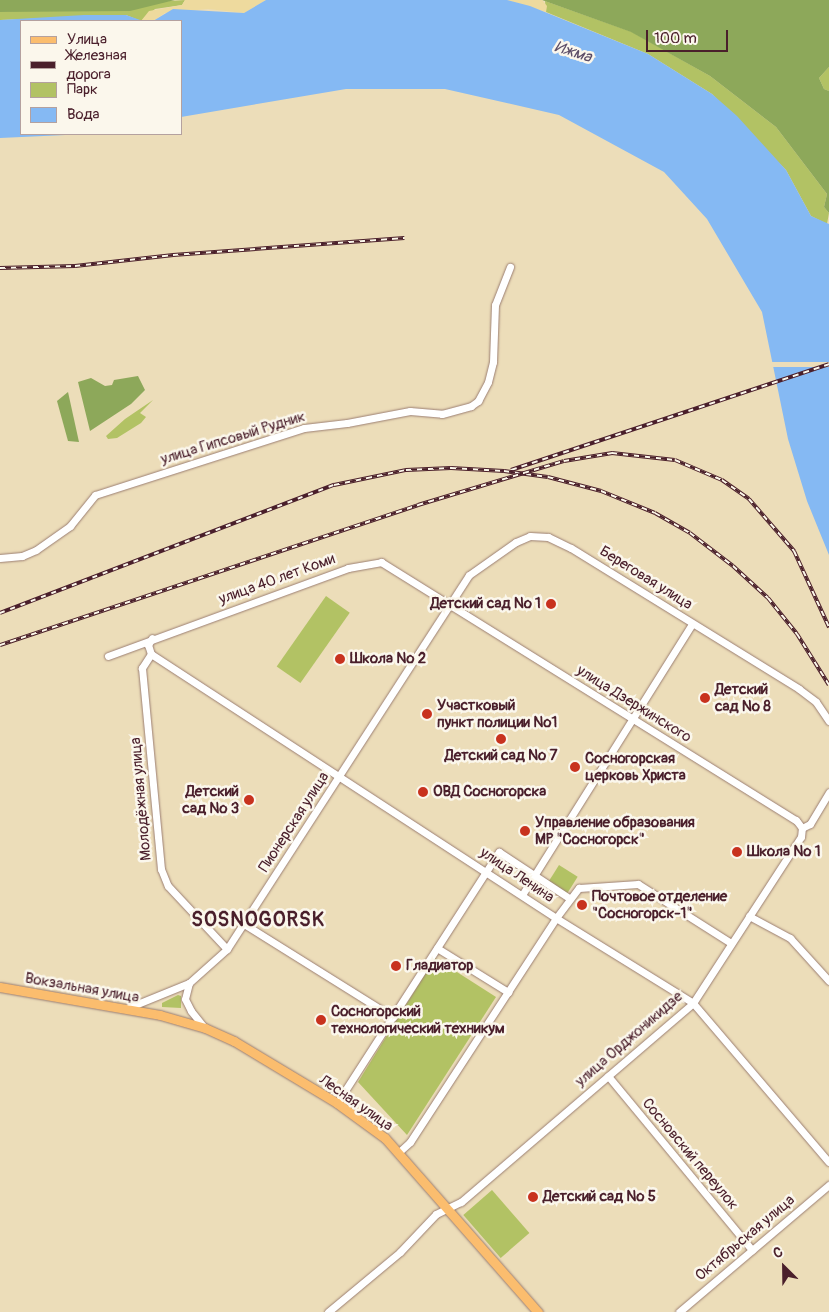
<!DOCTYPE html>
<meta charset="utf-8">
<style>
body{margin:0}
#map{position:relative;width:829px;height:1312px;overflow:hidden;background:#ecddb9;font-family:Pangolin,sans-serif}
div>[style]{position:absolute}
.green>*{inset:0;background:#b2c264;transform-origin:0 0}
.forest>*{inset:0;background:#8da85a}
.sand>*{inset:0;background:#eeda9e}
.water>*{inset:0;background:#85b9f3}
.pier>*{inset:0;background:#ecddb9;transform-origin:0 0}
.roads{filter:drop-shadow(0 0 1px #9b7e72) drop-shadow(0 0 1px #9b7e72)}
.minor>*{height:7px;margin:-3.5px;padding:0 3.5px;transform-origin:3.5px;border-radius:3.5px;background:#fff}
.major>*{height:9px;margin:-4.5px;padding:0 4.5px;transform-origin:4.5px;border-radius:4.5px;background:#fbbd6e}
.rail>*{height:4px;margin-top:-2px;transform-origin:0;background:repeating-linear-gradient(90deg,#fbf7ec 0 5.5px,#4a1f2b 0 11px);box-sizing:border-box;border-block:1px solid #4a1f2b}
.dots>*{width:14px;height:14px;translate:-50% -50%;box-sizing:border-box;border:2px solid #fbf7ec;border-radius:50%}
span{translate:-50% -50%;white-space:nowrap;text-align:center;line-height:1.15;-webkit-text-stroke:5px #fbf7ec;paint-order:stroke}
.street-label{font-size:15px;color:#4a1f2b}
.poi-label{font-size:15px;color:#4a1f2b;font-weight:700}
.right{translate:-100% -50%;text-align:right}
.left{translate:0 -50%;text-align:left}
.water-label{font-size:16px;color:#5c4d67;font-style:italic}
.district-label{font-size:20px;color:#4a1f2b;font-weight:700;letter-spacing:1px}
.legend{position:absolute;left:20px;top:20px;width:162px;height:115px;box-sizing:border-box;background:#fbf7ec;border:1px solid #b4a19f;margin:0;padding:6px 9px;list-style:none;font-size:15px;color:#4a1f2b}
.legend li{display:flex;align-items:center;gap:10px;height:25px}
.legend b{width:25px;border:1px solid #b4a19f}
.north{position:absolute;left:759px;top:1242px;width:50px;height:50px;-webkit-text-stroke:4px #fbf7ec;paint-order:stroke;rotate:337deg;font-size:14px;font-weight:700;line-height:20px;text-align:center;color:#4a1f2b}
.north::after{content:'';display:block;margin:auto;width:18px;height:22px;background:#4a1f2b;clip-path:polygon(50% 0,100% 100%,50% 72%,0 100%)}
.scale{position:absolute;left:646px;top:30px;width:82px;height:22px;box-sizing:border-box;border:2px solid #4a1f2b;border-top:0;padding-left:6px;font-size:15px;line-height:18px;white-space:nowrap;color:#4a1f2b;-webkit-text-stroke:4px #fbf7ec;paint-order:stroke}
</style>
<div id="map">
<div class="green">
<i style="clip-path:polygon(185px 0,182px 5px,155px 9px,141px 21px,126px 15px,0 20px,0 12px)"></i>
<i style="clip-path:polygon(545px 1px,632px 32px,710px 76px,776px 127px,827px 194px,824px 207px,829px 213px,827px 224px,811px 216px,786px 170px,712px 94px,648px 54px,546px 12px)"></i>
<i style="clip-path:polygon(829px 67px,829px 91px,824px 89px,819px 78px)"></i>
<i style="clip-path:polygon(153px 400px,140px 413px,146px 417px,141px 423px,117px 438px,108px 439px,106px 436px,125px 419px)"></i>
<i style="left:326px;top:596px;width:29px;height:86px;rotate:35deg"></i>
<i style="left:559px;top:865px;width:22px;height:21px;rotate:32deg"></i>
<i style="clip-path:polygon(435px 958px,496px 997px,407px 1135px,358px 1082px)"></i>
<i style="clip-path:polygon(178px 995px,181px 996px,181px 1008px,162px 1007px,162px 1003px)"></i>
<i style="left:492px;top:1190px;width:57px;height:38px;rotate:49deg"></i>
</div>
<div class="forest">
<i style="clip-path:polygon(0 0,175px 0,130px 11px,0 12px)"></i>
<i style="clip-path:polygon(542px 0,829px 0,829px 67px,819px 78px,824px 89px,829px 91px,829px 213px,824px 207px,827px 194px,776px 127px,710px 76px,631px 32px)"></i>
<i style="clip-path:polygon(138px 376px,145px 390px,131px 404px,90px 431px,78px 382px,91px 378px,105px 386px,112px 385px,114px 380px)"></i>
<i style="clip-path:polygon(68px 392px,79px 442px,68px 441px,57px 401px)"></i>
</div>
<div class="sand">
<i style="clip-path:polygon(185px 0,266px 0,244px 13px,208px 9px,165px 13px,153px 21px,141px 21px,149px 11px,182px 5px)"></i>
<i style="clip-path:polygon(507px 0,542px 0,547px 6px,546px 12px)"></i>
</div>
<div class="water">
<i style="clip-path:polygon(266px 0,507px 0,530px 6px,648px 54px,712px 94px,737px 116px,786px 170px,811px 216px,829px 224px,829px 555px,807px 501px,788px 439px,762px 312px,707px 219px,664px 172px,559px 115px,445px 89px,346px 89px,181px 117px,181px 21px,153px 21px,173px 9px,244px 13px)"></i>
<i style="clip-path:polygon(84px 15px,126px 15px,143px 21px,21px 21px,21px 134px,87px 134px,0 138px,0 20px)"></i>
</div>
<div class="pier">
<i style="left:829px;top:362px;width:5px;height:57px;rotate:90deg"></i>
</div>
<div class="roads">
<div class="minor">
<i style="left:0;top:558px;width:22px;rotate:-5deg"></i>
<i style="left:22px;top:556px;width:15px;rotate:-23deg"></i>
<i style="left:36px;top:550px;width:42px;rotate:-35.2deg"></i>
<i style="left:70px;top:526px;width:40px;rotate:-51deg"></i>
<i style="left:95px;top:495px;width:219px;rotate:-17.8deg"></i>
<i style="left:304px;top:428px;width:43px;rotate:-6.6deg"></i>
<i style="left:347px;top:423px;width:64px;rotate:-10.8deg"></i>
<i style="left:410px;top:411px;width:32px;rotate:5deg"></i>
<i style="left:442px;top:414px;width:30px;rotate:-15deg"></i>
<i style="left:471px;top:406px;width:9px;rotate:-36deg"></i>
<i style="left:478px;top:401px;width:21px;rotate:-62deg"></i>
<i style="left:488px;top:382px;width:21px;rotate:-76deg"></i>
<i style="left:493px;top:362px;width:57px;rotate:-88deg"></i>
<i style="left:495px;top:305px;width:41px;rotate:-68.5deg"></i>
<i style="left:151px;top:654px;width:483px;rotate:33.1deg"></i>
<i style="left:556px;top:918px;width:161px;rotate:31.8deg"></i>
<i style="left:693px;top:1003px;width:209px;rotate:49.5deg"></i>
<i style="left:151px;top:654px;width:17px;rotate:123deg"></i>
<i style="left:142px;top:668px;width:202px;rotate:84.6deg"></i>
<i style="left:161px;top:869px;width:18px;rotate:68deg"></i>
<i style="left:168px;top:886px;width:86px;rotate:46.9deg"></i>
<i style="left:151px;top:654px;width:9px;rotate:-108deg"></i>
<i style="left:148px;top:645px;width:8px;rotate:-60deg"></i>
<i style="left:108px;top:656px;width:256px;rotate:-20.1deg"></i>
<i style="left:348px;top:568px;width:34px;rotate:-10deg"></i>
<i style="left:381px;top:562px;width:489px;rotate:31.9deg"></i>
<i style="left:796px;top:820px;width:10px;rotate:53deg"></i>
<i style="left:802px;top:828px;width:9px;rotate:-27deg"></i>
<i style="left:810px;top:824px;width:37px;rotate:-59deg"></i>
<i style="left:522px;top:895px;width:320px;rotate:-57.9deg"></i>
<i style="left:749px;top:916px;width:47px;rotate:28.2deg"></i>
<i style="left:790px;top:938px;width:58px;rotate:47.8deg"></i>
<i style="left:244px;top:924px;width:176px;rotate:32deg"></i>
<i style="left:437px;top:948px;width:84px;rotate:31.8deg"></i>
<i style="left:189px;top:983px;width:16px;rotate:104deg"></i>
<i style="left:185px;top:999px;width:13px;rotate:63deg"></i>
<i style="left:191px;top:1011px;width:22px;rotate:51deg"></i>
<i style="left:125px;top:1009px;width:69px;rotate:-22.1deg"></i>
<i style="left:189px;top:983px;width:51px;rotate:-41.8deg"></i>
<i style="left:227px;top:949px;width:445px;rotate:-57.1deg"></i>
<i style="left:469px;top:575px;width:57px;rotate:-35.1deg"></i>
<i style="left:516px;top:542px;width:15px;rotate:-23deg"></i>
<i style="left:530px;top:536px;width:18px;rotate:3deg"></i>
<i style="left:548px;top:537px;width:25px;rotate:26deg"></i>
<i style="left:571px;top:548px;width:268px;rotate:31.7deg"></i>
<i style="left:799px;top:689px;width:21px;rotate:37deg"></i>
<i style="left:816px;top:702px;width:23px;rotate:56deg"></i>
<i style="left:608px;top:1076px;width:226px;rotate:50.4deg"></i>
<i style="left:337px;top:1103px;width:299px;rotate:-57.2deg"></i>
<i style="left:499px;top:852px;width:84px;rotate:33.3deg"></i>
<i style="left:399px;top:1152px;width:15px;rotate:-42deg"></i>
<i style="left:410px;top:1142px;width:267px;rotate:-56.9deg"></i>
<i style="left:556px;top:918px;width:38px;rotate:-53deg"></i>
<i style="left:579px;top:888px;width:59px;rotate:-3.9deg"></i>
<i style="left:638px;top:884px;width:110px;rotate:32.4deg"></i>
<i style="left:328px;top:1312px;width:94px;rotate:-39.8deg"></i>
<i style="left:400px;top:1252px;width:52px;rotate:-46.5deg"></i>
<i style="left:436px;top:1214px;width:28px;rotate:-26deg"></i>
<i style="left:461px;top:1202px;width:306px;rotate:-40.6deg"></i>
<i style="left:693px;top:1003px;width:198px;rotate:-57deg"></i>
<i style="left:801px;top:837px;width:9px;rotate:-84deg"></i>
<i style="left:679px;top:1312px;width:197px;rotate:-40.3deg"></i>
</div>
<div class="major">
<i style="left:0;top:987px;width:162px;rotate:9.9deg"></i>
<i style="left:160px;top:1015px;width:47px;rotate:16.1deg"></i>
<i style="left:205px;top:1028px;width:32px;rotate:24deg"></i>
<i style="left:234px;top:1041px;width:120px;rotate:31deg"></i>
<i style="left:337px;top:1103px;width:59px;rotate:36.1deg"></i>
<i style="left:385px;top:1138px;width:232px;rotate:48.7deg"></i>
</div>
</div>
<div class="rail">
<i style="left:0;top:268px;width:75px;rotate:-1.5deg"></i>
<i style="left:75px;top:266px;width:99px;rotate:-6.4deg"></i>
<i style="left:173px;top:255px;width:232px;rotate:-4.2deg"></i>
<i style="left:511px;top:470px;width:335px;rotate:-18.4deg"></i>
<i style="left:0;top:613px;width:358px;rotate:-21deg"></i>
<i style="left:334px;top:485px;width:74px;rotate:-11.8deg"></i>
<i style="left:406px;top:470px;width:45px;rotate:-2.5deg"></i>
<i style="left:451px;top:468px;width:53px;rotate:3.2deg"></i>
<i style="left:504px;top:471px;width:44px;rotate:7.8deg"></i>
<i style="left:548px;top:477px;width:55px;rotate:14.8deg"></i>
<i style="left:601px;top:491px;width:58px;rotate:22.2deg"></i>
<i style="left:655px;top:513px;width:40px;rotate:29.7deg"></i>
<i style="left:690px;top:533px;width:54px;rotate:37.5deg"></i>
<i style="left:733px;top:566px;width:47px;rotate:42.4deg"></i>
<i style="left:768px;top:598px;width:46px;rotate:51.1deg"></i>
<i style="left:797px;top:634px;width:60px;rotate:57.9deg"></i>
<i style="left:0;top:645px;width:441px;rotate:-18.5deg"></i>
<i style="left:418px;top:505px;width:152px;rotate:-16.8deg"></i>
<i style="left:564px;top:461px;width:49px;rotate:-9.5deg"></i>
<i style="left:612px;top:453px;width:63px;rotate:6.3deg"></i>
<i style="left:675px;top:460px;width:51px;rotate:23.1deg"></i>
<i style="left:722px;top:480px;width:33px;rotate:35deg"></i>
<i style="left:749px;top:499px;width:69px;rotate:49.1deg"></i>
<i style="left:794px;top:551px;width:84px;rotate:65.3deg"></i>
</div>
<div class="dots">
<i style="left:551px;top:604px;background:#c8321e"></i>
<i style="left:340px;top:659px;background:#c8321e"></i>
<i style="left:705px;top:698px;background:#c8321e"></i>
<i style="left:427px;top:714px;background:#c8321e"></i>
<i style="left:501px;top:739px;background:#c8321e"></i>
<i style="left:575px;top:767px;background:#c8321e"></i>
<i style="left:423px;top:792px;background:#c8321e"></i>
<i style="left:249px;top:800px;background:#c8321e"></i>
<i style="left:525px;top:831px;background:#c8321e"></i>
<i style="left:737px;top:852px;background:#c8321e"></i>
<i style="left:582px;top:905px;background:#c8321e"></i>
<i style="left:396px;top:966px;background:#c8321e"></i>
<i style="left:321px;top:1020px;background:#c8321e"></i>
<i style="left:533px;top:1197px;background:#c8321e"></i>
</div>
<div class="street-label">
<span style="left:233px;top:438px;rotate:-17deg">улица Гипсовый Рудник</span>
<span style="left:646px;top:578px;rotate:32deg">Береговая улица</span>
<span style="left:277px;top:579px;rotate:-20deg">улица 40 лет Коми</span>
<span style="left:634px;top:704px;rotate:32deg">улица Дзержинского</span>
<span style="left:141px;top:799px;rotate:-95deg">Молодёжная улица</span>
<span style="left:294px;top:822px;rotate:-57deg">Пионерская улица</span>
<span style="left:517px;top:875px;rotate:34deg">улица Ленина</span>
<span style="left:82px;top:988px;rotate:10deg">Вокзальная улица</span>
<span style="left:629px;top:1039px;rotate:-41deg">улица Орджоникидзе</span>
<span style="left:356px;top:1103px;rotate:35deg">Лесная улица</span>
<span style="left:690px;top:1154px;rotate:50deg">Сосновский переулок</span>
<span style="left:745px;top:1238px;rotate:-40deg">Октябрьская улица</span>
</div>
<div class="poi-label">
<span class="right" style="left:541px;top:604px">Детский сад № 1</span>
<span class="left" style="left:350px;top:659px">Школа № 2</span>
<span class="left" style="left:715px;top:698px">Детский<br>сад № 8</span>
<span class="left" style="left:437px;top:714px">Участковый<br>пункт полиции №1</span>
<span style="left:501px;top:756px">Детский сад № 7</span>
<span class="left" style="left:585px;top:767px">Сосногорская<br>церковь Христа</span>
<span class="right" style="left:239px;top:800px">Детский<br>сад № 3</span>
<span class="left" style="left:433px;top:792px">ОВД Сосногорска</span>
<span class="left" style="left:535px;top:831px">Управление образования<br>МР "Сосногорск"</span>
<span class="left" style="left:747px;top:852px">Школа № 1</span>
<span class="left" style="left:592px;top:905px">Почтовое отделение<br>"Сосногорск-1"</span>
<span class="left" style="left:406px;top:966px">Гладиатор</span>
<span class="left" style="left:331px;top:1020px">Сосногорский<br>технологический техникум</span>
<span class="left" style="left:543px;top:1197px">Детский сад № 5</span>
</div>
<div class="water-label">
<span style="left:573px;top:52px;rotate:18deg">Ижма</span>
</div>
<div class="district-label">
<span style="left:258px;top:919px">SOSNOGORSK</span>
</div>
<ul class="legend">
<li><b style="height:6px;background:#fbbd6e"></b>Улица</li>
<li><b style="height:6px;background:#4a1f2b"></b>Железная дорога</li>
<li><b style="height:14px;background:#b2c264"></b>Парк</li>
<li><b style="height:14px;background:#85b9f3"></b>Вода</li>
</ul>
<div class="north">С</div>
<div class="scale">100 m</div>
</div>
